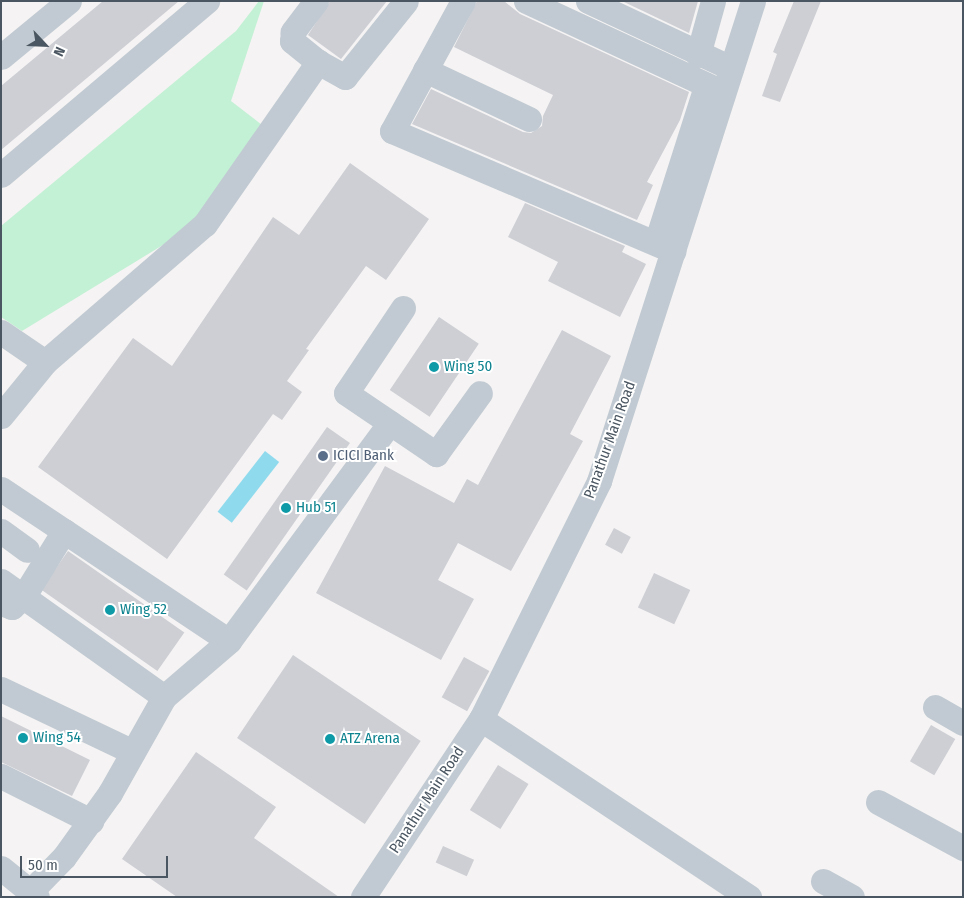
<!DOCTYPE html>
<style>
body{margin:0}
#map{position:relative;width:964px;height:898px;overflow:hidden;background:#f5f3f3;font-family:"Fira Sans Condensed",sans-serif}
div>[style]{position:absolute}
.green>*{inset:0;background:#c3f1d5}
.water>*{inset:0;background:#90daee;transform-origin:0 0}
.building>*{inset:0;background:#cdcfd5;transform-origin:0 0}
.minor>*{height:25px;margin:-12.5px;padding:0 12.5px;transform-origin:12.5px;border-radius:12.5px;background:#c1cad2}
.dots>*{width:14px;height:14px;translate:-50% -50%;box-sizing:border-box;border:2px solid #fff;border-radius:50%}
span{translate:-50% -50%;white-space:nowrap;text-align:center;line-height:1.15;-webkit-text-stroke:4px #fff;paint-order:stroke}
.culture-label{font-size:15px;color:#0d838f}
.left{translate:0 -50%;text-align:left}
.street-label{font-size:15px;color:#4a5661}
.service-label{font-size:15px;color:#4e5e75}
.frame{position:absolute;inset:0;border:2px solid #4a5661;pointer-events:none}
.north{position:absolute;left:20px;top:20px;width:50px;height:50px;-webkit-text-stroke:4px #fff;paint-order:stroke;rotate:115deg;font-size:14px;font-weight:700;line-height:20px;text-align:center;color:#4a5661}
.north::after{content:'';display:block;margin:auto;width:18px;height:22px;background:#4a5661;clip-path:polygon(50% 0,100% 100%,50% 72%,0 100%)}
.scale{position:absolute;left:20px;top:856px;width:148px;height:22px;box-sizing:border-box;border:2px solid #4a5661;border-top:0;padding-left:6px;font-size:15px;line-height:18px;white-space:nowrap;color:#4a5661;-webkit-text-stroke:4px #fff;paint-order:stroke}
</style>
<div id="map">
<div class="green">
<i style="clip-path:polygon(259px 1px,264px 1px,231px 101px,266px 128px,199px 223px,22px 331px,1px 317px,1px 226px,236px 31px)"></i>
</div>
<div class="water">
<i style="left:265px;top:451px;width:18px;height:77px;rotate:38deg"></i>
</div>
<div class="building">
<i style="clip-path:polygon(103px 1px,179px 1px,1px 150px,1px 86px)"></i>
<i style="clip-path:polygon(330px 1px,387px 1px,341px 59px,308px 35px)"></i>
<i style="clip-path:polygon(477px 1px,504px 1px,520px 14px,689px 92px,680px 120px,647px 182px,653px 185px,637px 220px,412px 124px,431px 89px,523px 132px,531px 133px,542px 126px,543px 116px,553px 95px,454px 47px)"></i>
<i style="clip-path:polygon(622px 1px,698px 1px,689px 33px)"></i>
<i style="clip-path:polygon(794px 1px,821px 1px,780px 102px,762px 96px,777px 54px,773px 52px)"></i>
<i style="clip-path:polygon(350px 163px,429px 219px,386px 280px,366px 266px,306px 349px,309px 350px,287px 381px,302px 392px,282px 420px,273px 414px,167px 559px,38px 467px,133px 338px,172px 366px,273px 217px,299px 235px)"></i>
<i style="clip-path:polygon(525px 203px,625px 246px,622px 252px,646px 264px,620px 317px,548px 281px,558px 262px,508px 237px)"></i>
<i style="left:439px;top:317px;width:48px;height:88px;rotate:34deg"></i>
<i style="clip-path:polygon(562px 330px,611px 356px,570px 434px,583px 441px,511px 571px,458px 543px,438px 580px,474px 599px,441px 660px,316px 593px,385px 466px,454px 503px,467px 479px,478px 485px)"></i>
<i style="left:327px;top:427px;width:28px;height:180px;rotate:35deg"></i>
<i style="left:614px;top:528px;width:19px;height:19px;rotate:28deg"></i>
<i style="left:68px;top:551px;width:142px;height:47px;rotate:35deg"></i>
<i style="left:654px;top:573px;width:40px;height:38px;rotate:25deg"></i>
<i style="left:293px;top:655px;width:154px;height:100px;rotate:34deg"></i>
<i style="left:464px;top:657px;width:29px;height:46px;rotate:29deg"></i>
<i style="clip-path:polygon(1px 716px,90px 760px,72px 796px,1px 762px)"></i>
<i style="left:931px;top:725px;width:28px;height:42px;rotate:30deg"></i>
<i style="clip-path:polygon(196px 752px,276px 807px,254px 838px,339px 897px,177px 897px,122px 859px)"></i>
<i style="left:498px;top:765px;width:36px;height:53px;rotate:32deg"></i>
<i style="left:443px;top:846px;width:34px;height:18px;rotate:24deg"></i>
</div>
<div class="minor">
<i style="left:316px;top:1px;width:39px;rotate:127deg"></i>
<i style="left:293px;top:32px;width:9px;rotate:96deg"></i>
<i style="left:292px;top:41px;width:33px;rotate:39deg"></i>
<i style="left:318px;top:62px;width:31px;rotate:29deg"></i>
<i style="left:345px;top:77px;width:97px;rotate:-51.2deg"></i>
<i style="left:463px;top:1px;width:148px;rotate:118.6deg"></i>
<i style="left:392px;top:131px;width:306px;rotate:23.1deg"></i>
<i style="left:526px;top:1px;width:216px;rotate:24.9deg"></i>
<i style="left:588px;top:1px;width:158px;rotate:25.1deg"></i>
<i style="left:698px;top:55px;width:56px;rotate:-74.5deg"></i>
<i style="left:1px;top:57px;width:88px;rotate:-39.5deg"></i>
<i style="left:425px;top:70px;width:115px;rotate:25.2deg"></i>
<i style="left:1px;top:175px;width:270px;rotate:-40.2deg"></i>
<i style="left:656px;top:243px;width:165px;rotate:-72.3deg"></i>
<i style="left:403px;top:308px;width:102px;rotate:123.8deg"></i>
<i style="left:346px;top:393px;width:109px;rotate:34.1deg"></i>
<i style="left:436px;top:454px;width:75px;rotate:-54.2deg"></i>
<i style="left:1px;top:332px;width:53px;rotate:34.3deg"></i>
<i style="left:1px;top:416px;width:70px;rotate:-50.8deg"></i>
<i style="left:45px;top:362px;width:211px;rotate:-40.8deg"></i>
<i style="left:205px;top:224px;width:198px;rotate:-55.1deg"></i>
<i style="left:1px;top:489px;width:76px;rotate:33.7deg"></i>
<i style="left:64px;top:531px;width:78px;rotate:121.8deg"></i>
<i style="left:23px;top:597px;width:15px;rotate:138deg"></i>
<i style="left:12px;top:607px;width:12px;rotate:-160deg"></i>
<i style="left:1px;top:531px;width:32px;rotate:36deg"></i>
<i style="left:64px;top:531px;width:198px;rotate:33.7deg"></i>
<i style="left:1px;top:581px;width:200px;rotate:35.4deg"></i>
<i style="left:1px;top:689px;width:146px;rotate:25.5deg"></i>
<i style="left:935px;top:707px;width:32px;rotate:30deg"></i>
<i style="left:481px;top:719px;width:322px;rotate:33.6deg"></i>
<i style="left:1px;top:776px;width:101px;rotate:26.6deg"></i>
<i style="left:878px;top:802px;width:97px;rotate:28.4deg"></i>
<i style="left:1px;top:868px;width:46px;rotate:38.9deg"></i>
<i style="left:823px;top:881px;width:33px;rotate:29deg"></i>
<i style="left:31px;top:891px;width:47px;rotate:-45.9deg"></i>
<i style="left:64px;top:857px;width:79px;rotate:-54.3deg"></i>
<i style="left:110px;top:793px;width:110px;rotate:-60.6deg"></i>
<i style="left:164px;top:697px;width:86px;rotate:-40.7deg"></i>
<i style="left:229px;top:641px;width:271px;rotate:-53.6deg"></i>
<i style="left:363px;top:897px;width:214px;rotate:-56.5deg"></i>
<i style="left:481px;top:719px;width:266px;rotate:-63.6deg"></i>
<i style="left:599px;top:481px;width:504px;rotate:-72.21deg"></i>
</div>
<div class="dots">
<i style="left:434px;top:367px;background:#0f9aa8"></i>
<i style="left:323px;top:456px;background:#5c6f8a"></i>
<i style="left:286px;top:508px;background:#0f9aa8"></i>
<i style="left:110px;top:610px;background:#0f9aa8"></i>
<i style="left:23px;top:738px;background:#0f9aa8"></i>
<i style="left:330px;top:739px;background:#0f9aa8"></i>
</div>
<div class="culture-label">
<span class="left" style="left:444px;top:367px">Wing 50</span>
<span class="left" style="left:296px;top:508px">Hub 51</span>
<span class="left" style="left:120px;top:610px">Wing 52</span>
<span class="left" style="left:33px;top:738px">Wing 54</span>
<span class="left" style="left:340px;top:739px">ATZ Arena</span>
</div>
<div class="street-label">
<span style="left:610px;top:440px;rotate:-70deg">Panathur Main Road</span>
<span style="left:427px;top:800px;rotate:-57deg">Panathur Main Road</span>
</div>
<div class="service-label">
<span class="left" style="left:333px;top:456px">ICICI Bank</span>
</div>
<div class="frame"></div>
<div class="north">N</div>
<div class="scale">50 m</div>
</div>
